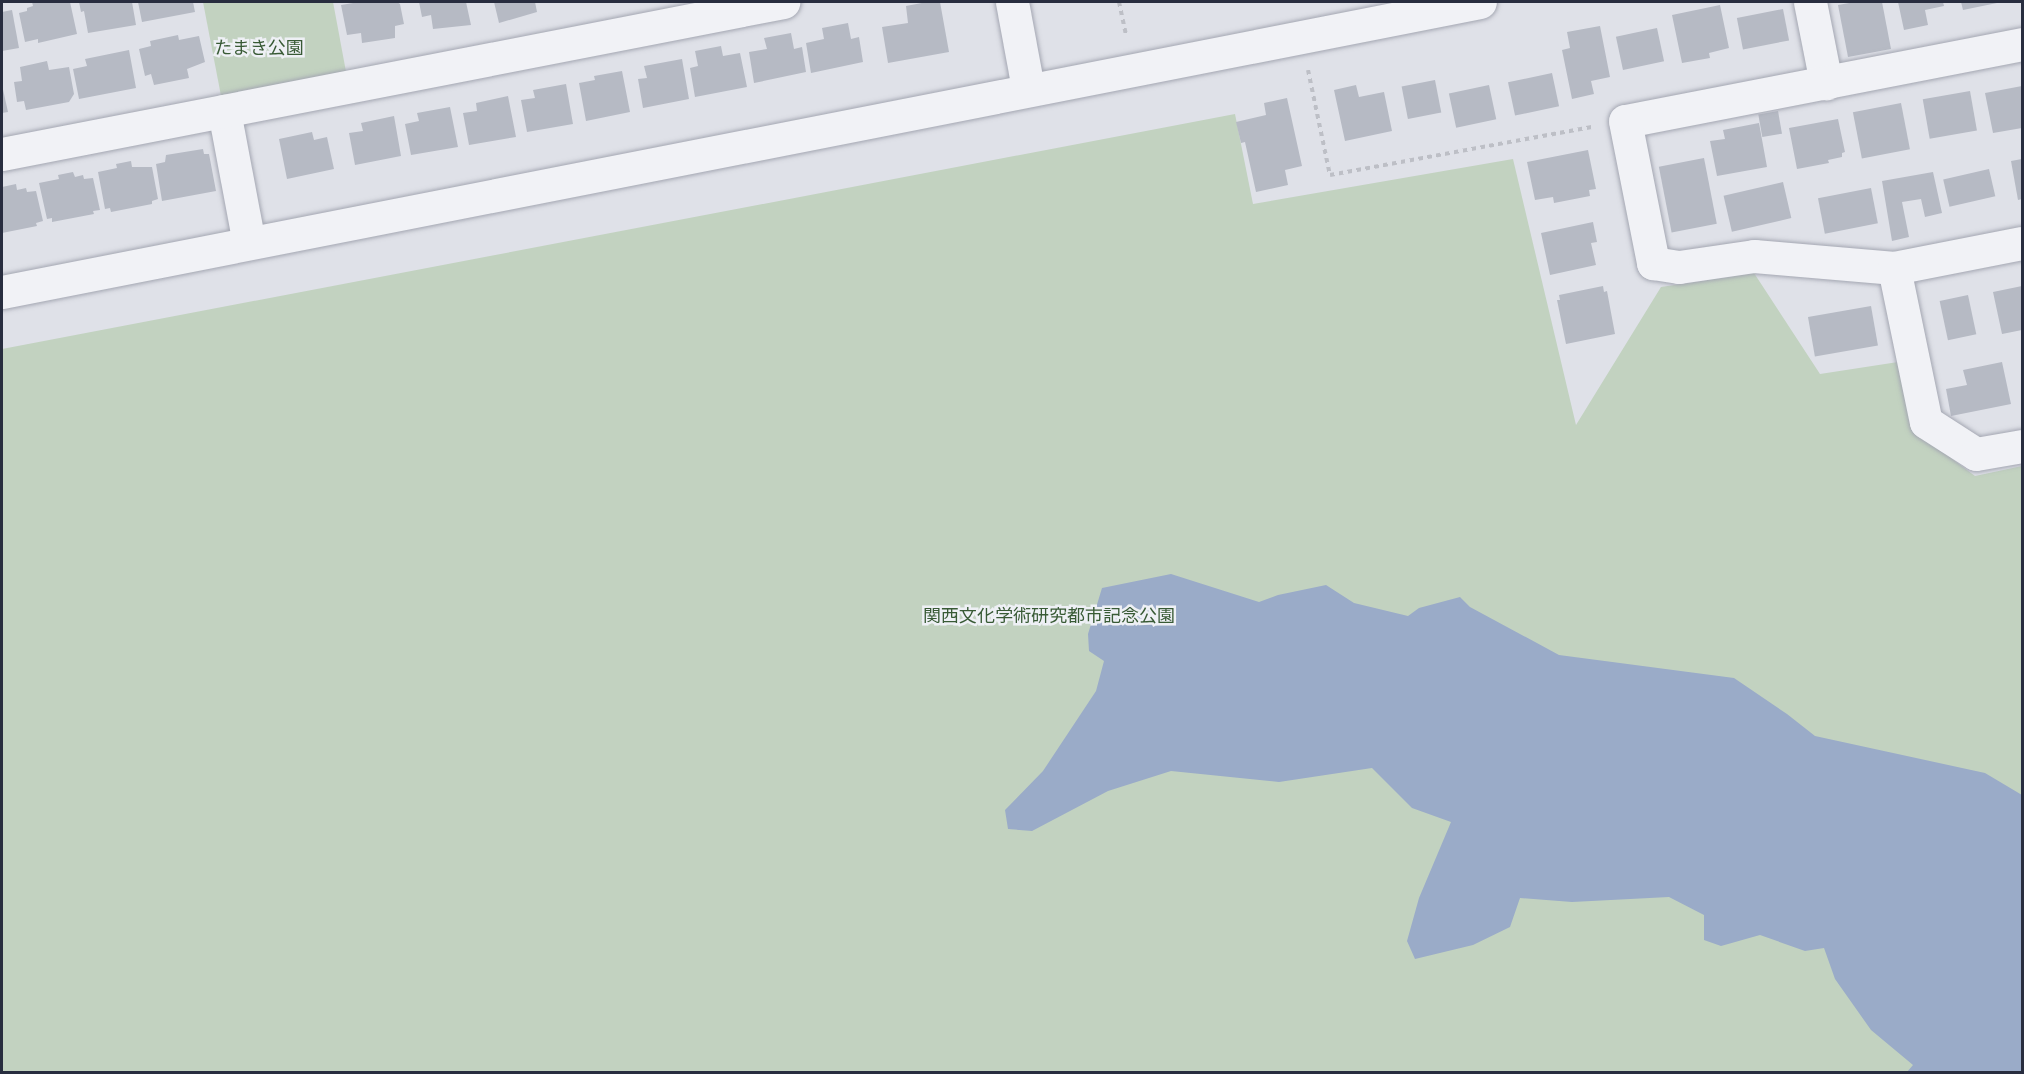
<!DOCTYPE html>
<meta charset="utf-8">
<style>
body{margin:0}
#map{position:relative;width:2024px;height:1074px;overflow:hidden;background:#dfe1e8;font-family:Commissioner,"Noto Sans JP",sans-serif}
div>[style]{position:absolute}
.green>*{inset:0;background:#c2d2c0}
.water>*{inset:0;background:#9aabc8}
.building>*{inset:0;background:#b6bac4;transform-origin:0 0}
.path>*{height:4px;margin-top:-2px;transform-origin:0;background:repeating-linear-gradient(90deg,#bdbfc6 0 4.5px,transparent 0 9px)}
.roads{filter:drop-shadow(0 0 2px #a4a7b2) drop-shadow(0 0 2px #a4a7b2)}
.minor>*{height:33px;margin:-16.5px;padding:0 16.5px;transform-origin:16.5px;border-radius:16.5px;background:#f1f2f6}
span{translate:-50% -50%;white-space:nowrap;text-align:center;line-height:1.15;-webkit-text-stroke:5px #eef0f5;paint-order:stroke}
.park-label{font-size:18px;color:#385a35}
.frame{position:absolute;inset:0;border:3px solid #282d3f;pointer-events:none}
</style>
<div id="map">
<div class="green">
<i style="clip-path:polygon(203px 2px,333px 2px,347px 77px,222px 101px)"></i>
<i style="clip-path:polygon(1235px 114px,1253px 204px,1513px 159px,1576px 425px,1661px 287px,1754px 273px,1820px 374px,1898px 362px,1919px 434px,1975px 476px,2022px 466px,2022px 1072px,2px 1072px,2px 349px)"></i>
</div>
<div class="water">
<i style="clip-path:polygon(1171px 574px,1259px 602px,1278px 595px,1326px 585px,1354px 603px,1408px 616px,1419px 608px,1460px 597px,1470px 607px,1559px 655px,1734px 678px,1787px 714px,1815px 736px,1985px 773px,2022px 795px,2022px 1072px,1907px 1072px,1913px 1065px,1871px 1030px,1835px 979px,1824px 948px,1805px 951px,1760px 935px,1721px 946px,1704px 940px,1704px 915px,1669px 897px,1572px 902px,1520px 898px,1510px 927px,1473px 945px,1415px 959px,1407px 941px,1419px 898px,1451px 822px,1412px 808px,1372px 768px,1279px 782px,1171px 771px,1108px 791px,1032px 831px,1008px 829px,1005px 810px,1043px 771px,1096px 691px,1104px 661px,1089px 651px,1088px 634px,1102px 588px)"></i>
</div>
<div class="building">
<i style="clip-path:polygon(32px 2px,70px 2px,77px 34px,38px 43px,38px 39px,25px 42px,19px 13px,27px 11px,27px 8px,33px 6px)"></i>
<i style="clip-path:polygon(79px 2px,132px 2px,136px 25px,88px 33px,84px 11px,81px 12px)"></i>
<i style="clip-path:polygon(138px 2px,193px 2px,195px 12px,142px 22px)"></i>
<i style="clip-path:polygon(359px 2px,397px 2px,400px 4px,404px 24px,395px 26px,395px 38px,362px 43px,361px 33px,347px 35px,341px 5px)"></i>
<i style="clip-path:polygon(419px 2px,466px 2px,471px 25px,433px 29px,431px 15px,422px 17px)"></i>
<i style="clip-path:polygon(494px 2px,535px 2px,537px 12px,499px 23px)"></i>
<i style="clip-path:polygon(927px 2px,940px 2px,949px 52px,888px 63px,882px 27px,908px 23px,906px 6px)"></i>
<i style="clip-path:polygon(1855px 2px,1882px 2px,1891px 49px,1848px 57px,1838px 5px)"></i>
<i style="clip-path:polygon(1898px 2px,1943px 2px,1944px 6px,1925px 10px,1928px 25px,1904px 30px)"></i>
<i style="clip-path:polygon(1961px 2px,1996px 2px,1997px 3px,1963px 10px)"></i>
<i style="clip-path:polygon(1720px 5px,1729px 48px,1709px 53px,1710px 58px,1682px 63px,1672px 15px)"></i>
<i style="left:1783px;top:9px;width:32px;height:47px;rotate:79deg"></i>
<i style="clip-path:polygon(12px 10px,19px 48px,2px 51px,2px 12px)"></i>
<i style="clip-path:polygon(848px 23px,851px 39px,859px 37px,863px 62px,811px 73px,806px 43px,824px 39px,822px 28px)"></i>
<i style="clip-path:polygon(1600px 26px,1610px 77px,1591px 81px,1594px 94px,1572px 99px,1562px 50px,1570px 48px,1567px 32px)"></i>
<i style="left:1657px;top:28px;width:34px;height:42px;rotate:78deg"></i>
<i style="clip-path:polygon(791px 33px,794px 49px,802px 47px,806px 72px,754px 83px,749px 52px,767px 49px,764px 38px)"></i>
<i style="clip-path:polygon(178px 35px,179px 40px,199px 36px,205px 62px,187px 69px,189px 78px,154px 85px,151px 74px,145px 76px,139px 49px,151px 46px,150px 41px)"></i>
<i style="clip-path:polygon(721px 46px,723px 56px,740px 53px,747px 87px,695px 97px,690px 68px,698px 66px,695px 51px)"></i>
<i style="clip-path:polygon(129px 50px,136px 88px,79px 99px,73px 69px,87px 66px,85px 59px)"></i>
<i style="clip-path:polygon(682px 59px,689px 99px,643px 108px,638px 79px,647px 78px,644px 66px)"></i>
<i style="clip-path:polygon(47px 61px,49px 70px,69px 67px,74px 94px,69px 102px,26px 110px,24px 101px,17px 102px,14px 82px,22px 81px,20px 67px)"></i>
<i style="clip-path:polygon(622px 71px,630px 112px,586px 121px,579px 83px,595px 80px,594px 76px)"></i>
<i style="left:1552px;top:73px;width:34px;height:45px;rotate:78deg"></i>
<i style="left:1435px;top:80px;width:33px;height:34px;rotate:79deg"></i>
<i style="clip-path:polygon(566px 84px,573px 124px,527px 132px,521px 100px,535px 98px,533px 90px)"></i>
<i style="clip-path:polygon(2px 85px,8px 112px,2px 113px)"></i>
<i style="clip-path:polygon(1356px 85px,1359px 97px,1384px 92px,1392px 131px,1345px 141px,1334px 90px)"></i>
<i style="left:1489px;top:85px;width:35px;height:41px;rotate:78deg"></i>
<i style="clip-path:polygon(2022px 86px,2022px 128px,1993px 133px,1985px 93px)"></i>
<i style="left:1970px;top:91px;width:40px;height:48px;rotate:80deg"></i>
<i style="clip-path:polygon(508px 96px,516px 137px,469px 145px,463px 113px,477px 111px,476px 103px)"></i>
<i style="clip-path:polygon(1287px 98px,1302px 166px,1285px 170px,1288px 185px,1256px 192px,1245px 142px,1241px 143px,1236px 122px,1266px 115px,1264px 103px)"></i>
<i style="left:1901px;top:103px;width:47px;height:49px;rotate:79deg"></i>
<i style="clip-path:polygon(450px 107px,458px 147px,411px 155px,405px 124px,419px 121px,417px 113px)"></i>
<i style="left:1778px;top:111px;width:23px;height:20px;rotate:80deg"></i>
<i style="clip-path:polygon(394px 116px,401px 156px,355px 165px,349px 133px,363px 131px,361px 123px)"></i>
<i style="clip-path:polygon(1838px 119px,1845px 152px,1842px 153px,1842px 157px,1828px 160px,1829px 163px,1797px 169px,1789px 128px)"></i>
<i style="clip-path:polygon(1759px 123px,1767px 167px,1717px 176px,1710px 141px,1725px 139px,1723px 130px)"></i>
<i style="clip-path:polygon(312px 132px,314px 140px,327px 137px,334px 169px,287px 179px,279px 139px)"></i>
<i style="clip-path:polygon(203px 149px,204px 154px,209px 154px,216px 191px,162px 201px,156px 164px,165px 162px,166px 155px)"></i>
<i style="clip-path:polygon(1588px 150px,1596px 189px,1589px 190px,1590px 196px,1554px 203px,1553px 197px,1535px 200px,1527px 162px)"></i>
<i style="left:1704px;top:158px;width:67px;height:46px;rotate:79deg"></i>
<i style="clip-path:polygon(2022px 159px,2022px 199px,2018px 200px,2011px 161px)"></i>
<i style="clip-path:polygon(131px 161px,132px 167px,152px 167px,158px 199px,152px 201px,152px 204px,111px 212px,110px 208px,105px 209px,98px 172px,117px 168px,116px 164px)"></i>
<i style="left:1989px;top:169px;width:28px;height:47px;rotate:77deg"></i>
<i style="clip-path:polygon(73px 172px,75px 177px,83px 175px,84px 179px,93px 178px,100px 210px,93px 211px,94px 214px,52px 222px,52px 218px,47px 219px,39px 183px,59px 179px,58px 175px)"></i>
<i style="clip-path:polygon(1933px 172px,1942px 213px,1925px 217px,1921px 199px,1902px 202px,1909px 237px,1892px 241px,1882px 181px)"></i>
<i style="left:1783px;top:182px;width:37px;height:61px;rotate:77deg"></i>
<i style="clip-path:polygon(16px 184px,17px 190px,26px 188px,27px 192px,36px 191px,43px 221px,36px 223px,37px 226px,2px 233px,2px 187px)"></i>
<i style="left:1871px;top:188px;width:36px;height:54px;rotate:79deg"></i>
<i style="clip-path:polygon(1593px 222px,1597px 242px,1591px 243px,1596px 265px,1550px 275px,1541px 233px)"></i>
<i style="clip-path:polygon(1603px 286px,1604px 292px,1607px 291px,1615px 334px,1566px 344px,1557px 300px,1560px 300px,1559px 295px)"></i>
<i style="clip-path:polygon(2022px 286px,2022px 330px,2002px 334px,1993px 292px)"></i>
<i style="left:1968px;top:295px;width:40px;height:29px;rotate:78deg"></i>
<i style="left:1871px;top:306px;width:40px;height:64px;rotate:80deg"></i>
<i style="clip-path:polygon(2002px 362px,2011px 404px,1951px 416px,1946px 389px,1967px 385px,1963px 370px)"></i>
</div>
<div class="path">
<i style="left:1119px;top:2px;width:33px;rotate:78deg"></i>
<i style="left:1308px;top:70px;width:107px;rotate:78.2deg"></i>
<i style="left:1330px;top:175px;width:266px;rotate:-10.4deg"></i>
</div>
<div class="roads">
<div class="minor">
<i style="left:1012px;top:2px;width:87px;rotate:79.5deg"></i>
<i style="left:1810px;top:2px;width:83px;rotate:78.8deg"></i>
<i style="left:2022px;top:44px;width:404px;rotate:169deg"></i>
<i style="left:1625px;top:121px;width:145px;rotate:78.8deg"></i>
<i style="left:1653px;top:263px;width:26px;rotate:9deg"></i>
<i style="left:1679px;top:267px;width:76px;rotate:-8.3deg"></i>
<i style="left:1754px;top:256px;width:141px;rotate:4.9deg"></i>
<i style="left:1894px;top:268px;width:130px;rotate:-11.1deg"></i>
<i style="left:224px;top:111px;width:134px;rotate:79.3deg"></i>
<i style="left:2px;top:154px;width:796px;rotate:-11.01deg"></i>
<i style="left:1894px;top:268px;width:157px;rotate:78.3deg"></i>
<i style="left:1926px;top:422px;width:59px;rotate:32.6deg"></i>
<i style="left:1976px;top:454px;width:47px;rotate:-9.9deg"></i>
<i style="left:2px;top:292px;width:1506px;rotate:-11.1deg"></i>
</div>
</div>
<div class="park-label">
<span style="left:259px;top:47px">たまき公園</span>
<span style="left:1049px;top:615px">関西文化学術研究都市記念公園</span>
</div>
<div class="frame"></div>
</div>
